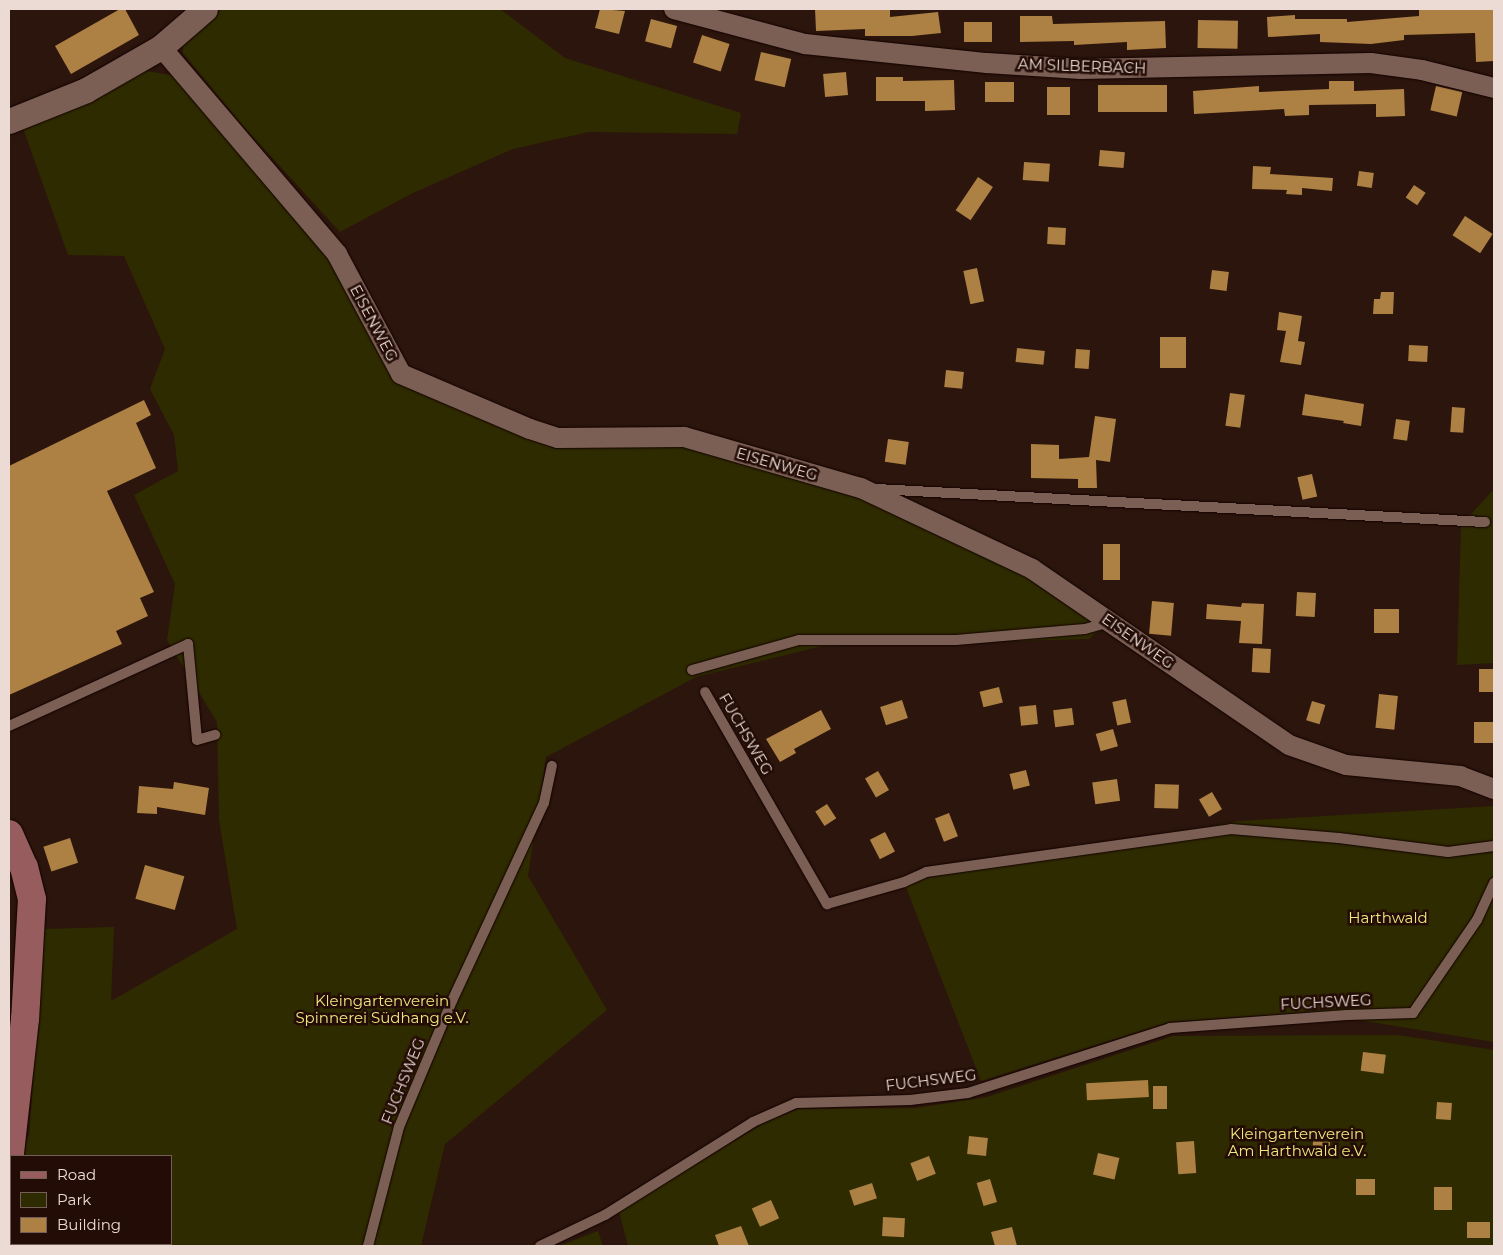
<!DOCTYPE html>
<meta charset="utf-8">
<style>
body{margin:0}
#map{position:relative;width:1503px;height:1255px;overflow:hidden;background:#2c150c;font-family:Montserrat,sans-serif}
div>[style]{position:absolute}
.green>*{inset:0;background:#2f2b00}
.building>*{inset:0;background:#ad8044;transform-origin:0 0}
.roads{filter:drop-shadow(0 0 1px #130200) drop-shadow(0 0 1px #130200)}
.service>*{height:10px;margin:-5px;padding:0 5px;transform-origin:5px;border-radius:5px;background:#7c5f54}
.minor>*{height:20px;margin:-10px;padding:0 10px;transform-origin:10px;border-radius:10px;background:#7c5f54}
.tertiary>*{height:25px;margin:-12.5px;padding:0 12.5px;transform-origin:12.5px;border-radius:12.5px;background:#7c5f54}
.secondary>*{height:28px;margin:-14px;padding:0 14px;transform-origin:14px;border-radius:14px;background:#975d5e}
span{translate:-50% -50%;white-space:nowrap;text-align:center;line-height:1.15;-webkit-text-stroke:5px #220c05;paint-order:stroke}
.street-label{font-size:15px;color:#ecdbd5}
.park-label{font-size:15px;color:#f1e77f}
.frame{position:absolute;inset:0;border:10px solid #ecdbd5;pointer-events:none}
.legend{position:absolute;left:10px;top:1155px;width:162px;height:90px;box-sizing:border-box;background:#220c05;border:1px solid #735f58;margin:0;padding:6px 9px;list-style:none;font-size:15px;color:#ecdbd5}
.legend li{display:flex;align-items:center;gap:10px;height:25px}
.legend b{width:25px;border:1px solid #735f58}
</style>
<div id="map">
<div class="green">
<i style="clip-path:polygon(222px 9px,500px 9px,565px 58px,741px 113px,737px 134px,589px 132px,513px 149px,413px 193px,340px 232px,245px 128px,183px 53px,183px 40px)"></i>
<i style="clip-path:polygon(141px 70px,176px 76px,334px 256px,398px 377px,556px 449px,583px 445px,688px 443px,855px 492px,995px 556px,1105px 624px,1089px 639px,822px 646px,696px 677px,546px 757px,528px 876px,607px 1010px,445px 1144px,421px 1246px,9px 1246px,9px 1186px,11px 1179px,11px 1244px,171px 1244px,171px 1156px,21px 1156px,29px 1135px,45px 929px,114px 927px,111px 1001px,237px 929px,219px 820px,217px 722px,167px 640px,175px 584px,134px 495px,178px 471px,174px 435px,150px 389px,165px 349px,124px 256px,68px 255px,23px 128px)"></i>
<i style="clip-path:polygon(1494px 489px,1494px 663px,1457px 665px,1461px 525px)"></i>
<i style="clip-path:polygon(1494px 806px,1494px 1042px,1309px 1012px,1169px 1022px,981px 1081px,904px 882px,1239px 821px)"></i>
<i style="clip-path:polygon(1398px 1035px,1494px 1050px,1494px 1246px,628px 1246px,619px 1211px,764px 1123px,798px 1109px,915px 1108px,987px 1097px,1173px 1036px)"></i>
<i style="clip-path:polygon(598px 1231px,603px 1246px,559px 1246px)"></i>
</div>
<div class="building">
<i style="clip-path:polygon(120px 9px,125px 9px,139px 35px,71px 74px,55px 46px)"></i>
<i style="clip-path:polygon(600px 9px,625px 11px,619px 34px,595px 28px)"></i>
<i style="clip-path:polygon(815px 9px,890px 9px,890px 17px,938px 12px,941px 33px,912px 36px,865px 36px,865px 29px,816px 31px)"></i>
<i style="clip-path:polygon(1419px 9px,1494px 9px,1494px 61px,1476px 62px,1475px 33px,1404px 35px,1404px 40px,1371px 44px,1320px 42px,1320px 34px,1268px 37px,1267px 17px,1295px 15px,1295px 19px,1347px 19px,1347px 22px,1419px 16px)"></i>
<i style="clip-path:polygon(1020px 16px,1052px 16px,1053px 24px,1165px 21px,1166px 48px,1127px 50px,1127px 42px,1074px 45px,1074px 41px,1020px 42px)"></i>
<i style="left:651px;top:19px;width:27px;height:23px;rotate:15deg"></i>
<i style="left:1198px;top:20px;width:40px;height:28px;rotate:1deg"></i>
<i style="left:992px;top:22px;width:20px;height:28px;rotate:90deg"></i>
<i style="left:702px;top:35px;width:29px;height:29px;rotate:18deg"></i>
<i style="left:761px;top:52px;width:31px;height:29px;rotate:13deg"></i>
<i style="left:846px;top:72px;width:23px;height:23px;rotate:85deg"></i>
<i style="clip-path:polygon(876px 77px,903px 77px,903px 81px,954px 80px,955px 110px,925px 111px,925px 101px,876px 101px)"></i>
<i style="clip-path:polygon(1329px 81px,1354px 81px,1354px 91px,1404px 89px,1405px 116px,1376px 117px,1376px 104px,1309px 105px,1309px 115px,1285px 116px,1284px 109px,1194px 114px,1193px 91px,1259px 86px,1259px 92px,1329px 89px)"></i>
<i style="left:985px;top:82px;width:29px;height:20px"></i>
<i style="left:1098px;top:85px;width:69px;height:27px"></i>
<i style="left:1436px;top:86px;width:27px;height:25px;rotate:13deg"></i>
<i style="left:1047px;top:87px;width:23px;height:28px"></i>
<i style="left:1100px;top:150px;width:25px;height:16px;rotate:5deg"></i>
<i style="left:1024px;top:162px;width:26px;height:18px;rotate:4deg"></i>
<i style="clip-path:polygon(1253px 166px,1271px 167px,1270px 174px,1333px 178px,1332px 191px,1302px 188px,1302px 195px,1286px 194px,1287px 190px,1252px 189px)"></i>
<i style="left:1359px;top:171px;width:15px;height:15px;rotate:8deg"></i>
<i style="left:978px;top:177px;width:18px;height:40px;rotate:34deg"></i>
<i style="left:1414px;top:185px;width:14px;height:15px;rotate:34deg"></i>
<i style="left:1465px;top:216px;width:33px;height:23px;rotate:33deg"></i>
<i style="left:1048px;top:227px;width:18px;height:17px;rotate:3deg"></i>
<i style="left:977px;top:268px;width:34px;height:14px;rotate:78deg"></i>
<i style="left:1212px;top:270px;width:17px;height:19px;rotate:7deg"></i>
<i style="clip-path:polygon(1381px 292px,1394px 292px,1393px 314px,1373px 314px,1374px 299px,1380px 299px)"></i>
<i style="clip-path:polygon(1279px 312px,1302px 316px,1298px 341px,1305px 342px,1301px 365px,1280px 362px,1286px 331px,1277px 330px)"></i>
<i style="left:1160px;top:337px;width:26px;height:31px"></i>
<i style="left:1409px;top:345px;width:19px;height:16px;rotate:3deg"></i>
<i style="left:1017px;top:348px;width:28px;height:14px;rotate:6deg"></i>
<i style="left:1076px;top:349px;width:14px;height:19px;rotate:4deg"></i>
<i style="left:946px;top:370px;width:18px;height:17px;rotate:6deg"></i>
<i style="left:1230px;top:393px;width:15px;height:33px;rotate:8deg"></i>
<i style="clip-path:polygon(1305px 394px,1364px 404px,1361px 426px,1343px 423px,1344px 421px,1302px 415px)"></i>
<i style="clip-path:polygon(144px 400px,151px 415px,136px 423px,156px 468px,107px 491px,154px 592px,140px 598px,148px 616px,116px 631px,122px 644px,9px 695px,9px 466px)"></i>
<i style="left:1452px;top:407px;width:13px;height:25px;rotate:4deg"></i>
<i style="clip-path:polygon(1095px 416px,1116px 419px,1110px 462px,1096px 460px,1097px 488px,1078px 488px,1078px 479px,1031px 478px,1031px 444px,1059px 445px,1059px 459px,1089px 457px)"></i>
<i style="left:1396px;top:419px;width:14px;height:20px;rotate:8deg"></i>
<i style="left:888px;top:439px;width:21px;height:23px;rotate:8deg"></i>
<i style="left:1312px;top:474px;width:23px;height:15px;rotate:77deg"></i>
<i style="left:1120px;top:544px;width:36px;height:17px;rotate:90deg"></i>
<i style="left:1297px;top:592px;width:19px;height:24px;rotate:3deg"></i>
<i style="left:1152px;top:601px;width:22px;height:33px;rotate:5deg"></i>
<i style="clip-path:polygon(1242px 603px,1264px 604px,1262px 644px,1239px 643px,1241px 621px,1206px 619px,1207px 604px,1241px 607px)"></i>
<i style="left:1374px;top:609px;width:25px;height:24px"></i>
<i style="left:1253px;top:648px;width:18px;height:24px;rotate:3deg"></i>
<i style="left:1479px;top:669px;width:15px;height:23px"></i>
<i style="left:999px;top:687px;width:16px;height:20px;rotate:76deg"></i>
<i style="left:1379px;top:694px;width:19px;height:34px;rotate:6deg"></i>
<i style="left:1126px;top:699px;width:24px;height:14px;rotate:78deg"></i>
<i style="left:902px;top:700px;width:19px;height:23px;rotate:72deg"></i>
<i style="left:1312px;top:701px;width:14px;height:20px;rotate:17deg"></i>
<i style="left:1036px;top:705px;width:19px;height:17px;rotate:84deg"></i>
<i style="left:1072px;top:708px;width:17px;height:19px;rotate:83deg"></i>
<i style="clip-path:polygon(821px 710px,831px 729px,794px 749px,796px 753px,780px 762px,766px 739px)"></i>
<i style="left:1494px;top:722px;width:21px;height:20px;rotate:90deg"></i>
<i style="left:1113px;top:729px;width:18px;height:18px;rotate:74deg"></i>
<i style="left:1026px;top:770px;width:16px;height:17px;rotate:76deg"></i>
<i style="left:878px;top:771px;width:22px;height:15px;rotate:60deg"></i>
<i style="left:1117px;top:779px;width:22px;height:25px;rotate:82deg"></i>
<i style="clip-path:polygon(174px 782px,209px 788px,205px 815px,157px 807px,157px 814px,137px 813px,139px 786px,173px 789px)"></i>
<i style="left:1155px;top:784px;width:24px;height:24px;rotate:2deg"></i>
<i style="left:1212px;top:792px;width:20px;height:15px;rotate:60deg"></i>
<i style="left:827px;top:804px;width:17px;height:14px;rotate:57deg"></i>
<i style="left:949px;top:813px;width:25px;height:15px;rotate:69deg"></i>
<i style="left:885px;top:832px;width:22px;height:17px;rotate:63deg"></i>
<i style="left:70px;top:838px;width:26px;height:28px;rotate:72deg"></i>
<i style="left:145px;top:865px;width:41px;height:35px;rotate:16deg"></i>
<i style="left:1363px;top:1052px;width:23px;height:19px;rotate:7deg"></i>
<i style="left:1148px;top:1080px;width:17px;height:62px;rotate:87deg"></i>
<i style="left:1153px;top:1086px;width:14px;height:23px"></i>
<i style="left:1437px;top:1102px;width:15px;height:17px;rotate:4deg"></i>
<i style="left:969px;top:1136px;width:19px;height:18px;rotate:6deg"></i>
<i style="left:1194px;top:1141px;width:32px;height:18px;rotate:86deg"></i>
<i style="left:1313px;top:1141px;width:17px;height:15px;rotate:3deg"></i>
<i style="left:1098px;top:1153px;width:22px;height:22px;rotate:13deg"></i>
<i style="left:929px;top:1156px;width:19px;height:20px;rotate:69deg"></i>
<i style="left:990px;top:1179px;width:24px;height:14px;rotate:73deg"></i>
<i style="left:1356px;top:1179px;width:19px;height:16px"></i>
<i style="left:872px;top:1183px;width:16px;height:24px;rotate:72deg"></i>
<i style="left:1452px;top:1187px;width:23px;height:18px;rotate:90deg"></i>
<i style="left:771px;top:1200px;width:20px;height:21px;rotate:66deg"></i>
<i style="left:883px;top:1217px;width:22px;height:19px;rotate:3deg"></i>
<i style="left:1467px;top:1222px;width:23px;height:16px"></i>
<i style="clip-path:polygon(741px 1226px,749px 1246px,719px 1246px,715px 1235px)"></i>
<i style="clip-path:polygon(1012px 1227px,1017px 1246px,995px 1246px,991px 1232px)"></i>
</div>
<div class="roads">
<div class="service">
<i style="left:877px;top:489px;width:609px;rotate:3.11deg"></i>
<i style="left:692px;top:670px;width:111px;rotate:-15.7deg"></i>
<i style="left:799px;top:640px;width:157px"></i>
<i style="left:956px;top:640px;width:129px;rotate:-4.9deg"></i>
<i style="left:1085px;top:629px;width:25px;rotate:-16deg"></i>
<i style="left:705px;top:692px;width:245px;rotate:60.1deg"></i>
<i style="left:827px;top:904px;width:80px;rotate:-15.9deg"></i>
<i style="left:904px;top:882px;width:24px;rotate:-24deg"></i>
<i style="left:926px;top:872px;width:308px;rotate:-8deg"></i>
<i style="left:1231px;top:829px;width:108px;rotate:4.8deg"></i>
<i style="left:1339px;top:838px;width:110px;rotate:7.3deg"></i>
<i style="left:1448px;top:852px;width:46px;rotate:-7.4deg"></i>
<i style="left:9px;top:726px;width:197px;rotate:-24.6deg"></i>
<i style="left:188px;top:644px;width:96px;rotate:84.6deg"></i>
<i style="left:197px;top:740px;width:19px;rotate:-16deg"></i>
<i style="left:368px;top:1246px;width:123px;rotate:-75.4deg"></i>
<i style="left:399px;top:1127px;width:137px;rotate:-67.2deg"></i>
<i style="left:452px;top:1001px;width:218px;rotate:-65.1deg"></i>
<i style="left:544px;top:803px;width:38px;rotate:-78deg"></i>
<i style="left:540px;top:1246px;width:72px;rotate:-25.5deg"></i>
<i style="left:605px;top:1215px;width:175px;rotate:-32.1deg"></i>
<i style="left:753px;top:1122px;width:47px;rotate:-23.8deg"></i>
<i style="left:796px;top:1103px;width:114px;rotate:-1.5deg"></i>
<i style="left:910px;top:1100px;width:58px;rotate:-6.9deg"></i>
<i style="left:968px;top:1093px;width:212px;rotate:-17.8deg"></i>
<i style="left:1170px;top:1028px;width:177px;rotate:-4.2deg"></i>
<i style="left:1347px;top:1015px;width:66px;rotate:-1.7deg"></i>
<i style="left:1413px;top:1013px;width:113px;rotate:-55.5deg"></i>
<i style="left:1477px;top:920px;width:41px;rotate:-65.3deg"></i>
</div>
<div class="minor">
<i style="left:674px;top:9px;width:136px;rotate:15deg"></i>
<i style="left:805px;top:44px;width:183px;rotate:6deg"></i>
<i style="left:987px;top:63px;width:94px;rotate:3.7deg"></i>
<i style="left:1081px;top:69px;width:290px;rotate:-1.2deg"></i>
<i style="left:1371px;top:63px;width:51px;rotate:7.8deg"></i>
<i style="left:1422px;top:70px;width:74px;rotate:14deg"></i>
<i style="left:161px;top:47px;width:272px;rotate:49.6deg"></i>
<i style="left:337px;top:254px;width:136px;rotate:61.9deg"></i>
<i style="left:401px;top:374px;width:140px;rotate:23.1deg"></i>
<i style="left:530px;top:429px;width:29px;rotate:18deg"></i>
<i style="left:558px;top:438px;width:126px;rotate:-0.5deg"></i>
<i style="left:684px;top:437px;width:184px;rotate:16.1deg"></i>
<i style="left:861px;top:488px;width:189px;rotate:25.3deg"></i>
<i style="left:1032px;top:569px;width:311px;rotate:34.4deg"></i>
<i style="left:1289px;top:745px;width:60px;rotate:19.3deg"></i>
<i style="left:1346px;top:765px;width:115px;rotate:5.5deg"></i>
<i style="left:1460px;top:776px;width:36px;rotate:21deg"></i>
</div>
<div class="tertiary">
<i style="left:9px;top:121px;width:83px;rotate:-21.9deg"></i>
<i style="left:86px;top:90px;width:86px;rotate:-29.8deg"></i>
<i style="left:161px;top:47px;width:58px;rotate:-40.8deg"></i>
</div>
<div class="secondary">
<i style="left:9px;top:834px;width:36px;rotate:66deg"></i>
<i style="left:24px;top:867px;width:33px;rotate:76deg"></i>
<i style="left:32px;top:899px;width:120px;rotate:93.3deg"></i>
<i style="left:25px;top:1019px;width:143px;rotate:96.4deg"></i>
</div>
</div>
<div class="street-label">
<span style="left:1082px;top:66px;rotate:2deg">AM SILBERBACH</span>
<span style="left:374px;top:323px;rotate:62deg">EISENWEG</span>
<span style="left:777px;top:464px;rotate:16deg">EISENWEG</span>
<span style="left:1138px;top:641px;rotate:35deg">EISENWEG</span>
<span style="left:746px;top:734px;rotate:60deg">FUCHSWEG</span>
<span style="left:1326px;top:1002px;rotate:-3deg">FUCHSWEG</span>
<span style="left:931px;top:1080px;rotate:-7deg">FUCHSWEG</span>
<span style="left:403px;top:1081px;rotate:-68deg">FUCHSWEG</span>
</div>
<div class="park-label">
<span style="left:1388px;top:918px">Harthwald</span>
<span style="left:382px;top:1009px">Kleingartenverein<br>Spinnerei Südhang e.V.</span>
<span style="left:1297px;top:1142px">Kleingartenverein<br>Am Harthwald e.V.</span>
</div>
<div class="frame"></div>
<ul class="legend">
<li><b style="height:6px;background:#975d5e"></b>Road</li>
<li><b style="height:14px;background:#2f2b00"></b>Park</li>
<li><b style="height:14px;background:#ad8044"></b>Building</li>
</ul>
</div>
